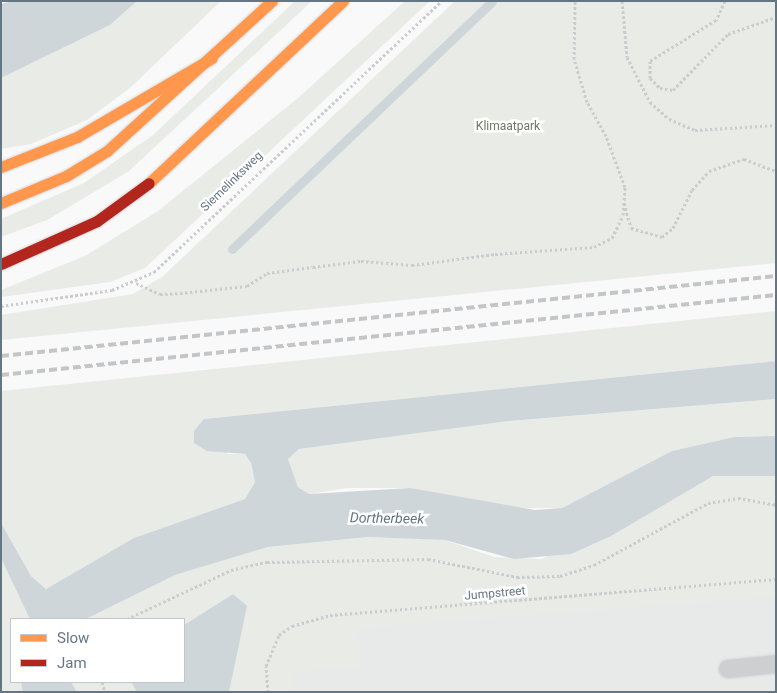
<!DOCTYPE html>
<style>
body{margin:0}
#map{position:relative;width:777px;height:693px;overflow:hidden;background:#f9f9f9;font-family:Roboto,sans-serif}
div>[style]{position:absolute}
.built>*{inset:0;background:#e8e9e9}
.green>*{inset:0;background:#e8ebe6}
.water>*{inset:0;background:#ced6d9}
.stream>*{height:9px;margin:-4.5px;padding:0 4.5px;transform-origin:4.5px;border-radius:4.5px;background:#ced6d9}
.path>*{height:3px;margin-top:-1.5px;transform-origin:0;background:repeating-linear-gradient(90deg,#cbcccd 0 2.5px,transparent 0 5px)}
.roads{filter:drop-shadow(0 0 1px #d5d6d7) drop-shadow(0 0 1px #d5d6d7)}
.lane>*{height:18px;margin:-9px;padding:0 9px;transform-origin:9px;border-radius:9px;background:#cecfd0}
.slow>*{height:11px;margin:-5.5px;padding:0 5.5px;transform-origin:5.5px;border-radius:5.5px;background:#ff974d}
.jam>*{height:11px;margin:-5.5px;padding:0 5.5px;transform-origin:5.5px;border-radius:5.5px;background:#b3261e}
.rail>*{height:4px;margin-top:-2px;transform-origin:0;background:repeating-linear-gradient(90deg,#c3c5c6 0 8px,transparent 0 12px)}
span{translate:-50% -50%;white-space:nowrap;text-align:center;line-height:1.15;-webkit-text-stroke:5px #fff;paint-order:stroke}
.park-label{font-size:12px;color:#687a64}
.street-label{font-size:12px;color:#657683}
.water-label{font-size:14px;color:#60757c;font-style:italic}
.frame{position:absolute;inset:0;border:2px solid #657683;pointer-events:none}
.legend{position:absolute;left:10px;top:618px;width:175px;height:65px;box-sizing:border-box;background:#fff;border:1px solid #c1c8cd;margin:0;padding:6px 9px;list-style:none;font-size:15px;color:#657683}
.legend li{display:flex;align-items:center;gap:10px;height:25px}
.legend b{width:25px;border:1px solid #c1c8cd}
</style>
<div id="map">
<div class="built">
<i style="clip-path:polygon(776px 561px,776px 692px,254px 692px,267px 610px)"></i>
</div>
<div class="green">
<i style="clip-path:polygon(137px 1px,221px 1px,131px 87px,87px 120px,31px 144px,1px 149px,1px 78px,110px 25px)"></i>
<i style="clip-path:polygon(295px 1px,312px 1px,129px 171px,47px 220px,1px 237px,1px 219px,84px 183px,153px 135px)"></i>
<i style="clip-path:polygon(405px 1px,430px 1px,145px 268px,110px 282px,1px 297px,1px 290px,85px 256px,158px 211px,298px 98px)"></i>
<i style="clip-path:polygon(455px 1px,776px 1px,776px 263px,1px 340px,1px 315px,133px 294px,162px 277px)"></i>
<i style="clip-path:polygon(776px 311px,776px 361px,204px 419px,228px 454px,245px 454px,251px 463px,255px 482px,245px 499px,134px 538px,46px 589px,31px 576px,1px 523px,1px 391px)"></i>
<i style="clip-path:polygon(776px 399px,776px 436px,734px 437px,672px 451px,562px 508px,507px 508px,410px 488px,347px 488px,309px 494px,298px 487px,288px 459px,299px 449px,509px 421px)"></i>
<i style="clip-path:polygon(765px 472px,776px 476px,776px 597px,359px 628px,361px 667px,292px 672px,293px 692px,229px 692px,234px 658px,233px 594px,184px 625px,184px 619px,86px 619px,175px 575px,268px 547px,368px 537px,407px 538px,445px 540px,494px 557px,542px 559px,713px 476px)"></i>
<i style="clip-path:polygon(1px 558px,31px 614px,30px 619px,11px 619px,11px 682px,22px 682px,25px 692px,1px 692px)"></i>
<i style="clip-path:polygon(71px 682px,131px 682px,137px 692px,77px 692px)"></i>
</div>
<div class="water">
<i style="clip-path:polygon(12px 1px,137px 1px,110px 25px,1px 78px,1px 4px)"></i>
<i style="clip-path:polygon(776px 361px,776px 399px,509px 421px,299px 449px,288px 459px,298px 487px,309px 494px,410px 488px,535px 510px,562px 508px,672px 451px,734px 437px,776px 436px,776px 476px,713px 476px,611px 536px,571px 554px,514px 559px,445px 540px,368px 537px,268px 547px,175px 575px,86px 619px,30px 619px,1px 558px,1px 523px,31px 576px,46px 589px,134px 538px,245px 499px,255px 482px,251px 463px,245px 454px,207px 451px,194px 443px,194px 431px,204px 419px)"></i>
<i style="clip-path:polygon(233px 594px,247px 606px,229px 692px,137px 692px,131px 682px,184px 682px,184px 625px)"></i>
<i style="clip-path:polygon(21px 682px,71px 682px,77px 692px,23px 692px)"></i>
</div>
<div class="stream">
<i style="left:232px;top:249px;width:359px;rotate:-43.6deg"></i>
</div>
<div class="path">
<i style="left:622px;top:1px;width:56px;rotate:84.9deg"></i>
<i style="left:627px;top:57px;width:51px;rotate:62.9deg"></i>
<i style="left:650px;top:102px;width:25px;rotate:42deg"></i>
<i style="left:669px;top:119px;width:28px;rotate:23deg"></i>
<i style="left:695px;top:130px;width:81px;rotate:-3.5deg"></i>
<i style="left:725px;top:1px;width:21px;rotate:115deg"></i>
<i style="left:716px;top:20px;width:78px;rotate:148.2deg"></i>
<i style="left:650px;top:61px;width:17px;rotate:90deg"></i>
<i style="left:650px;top:78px;width:14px;rotate:45deg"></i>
<i style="left:660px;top:88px;width:13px;rotate:9deg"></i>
<i style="left:673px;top:90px;width:78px;rotate:-45.5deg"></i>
<i style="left:728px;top:34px;width:51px;rotate:-19.5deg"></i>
<i style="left:624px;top:203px;width:26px;rotate:74deg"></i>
<i style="left:631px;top:228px;width:32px;rotate:16deg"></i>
<i style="left:662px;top:237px;width:14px;rotate:-39deg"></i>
<i style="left:673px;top:228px;width:42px;rotate:-63.4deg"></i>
<i style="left:692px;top:190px;width:25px;rotate:-48deg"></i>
<i style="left:709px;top:171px;width:37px;rotate:-19deg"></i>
<i style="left:744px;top:159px;width:34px;rotate:21deg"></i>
<i style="left:136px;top:283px;width:26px;rotate:25deg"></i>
<i style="left:160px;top:294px;width:20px;rotate:-3deg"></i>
<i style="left:180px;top:293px;width:67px;rotate:-6deg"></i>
<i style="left:247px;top:286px;width:24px;rotate:-33deg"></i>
<i style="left:267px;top:273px;width:46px;rotate:-7.4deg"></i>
<i style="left:313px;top:267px;width:48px;rotate:-7.1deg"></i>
<i style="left:361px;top:261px;width:51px;rotate:4.5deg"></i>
<i style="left:412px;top:265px;width:84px;rotate:-7.5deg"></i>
<i style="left:495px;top:254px;width:99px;rotate:-4deg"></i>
<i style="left:594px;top:247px;width:20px;rotate:-27deg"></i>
<i style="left:612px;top:238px;width:25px;rotate:-64deg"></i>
<i style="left:623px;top:215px;width:28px;rotate:-86deg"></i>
<i style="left:625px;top:187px;width:54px;rotate:-110.4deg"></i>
<i style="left:606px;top:136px;width:39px;rotate:-119deg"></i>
<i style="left:587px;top:102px;width:45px;rotate:-106.8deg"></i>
<i style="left:574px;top:59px;width:58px;rotate:-89deg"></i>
<i style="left:1px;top:306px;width:112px;rotate:-8.2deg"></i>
<i style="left:112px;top:290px;width:46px;rotate:-23.2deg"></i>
<i style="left:154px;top:272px;width:395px;rotate:-43.3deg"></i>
<i style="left:127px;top:619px;width:115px;rotate:-25.2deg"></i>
<i style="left:231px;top:570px;width:37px;rotate:-13deg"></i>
<i style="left:267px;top:562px;width:161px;rotate:-1.1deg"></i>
<i style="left:428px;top:559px;width:91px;rotate:11.4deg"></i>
<i style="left:517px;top:577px;width:43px;rotate:-1.3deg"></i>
<i style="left:560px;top:576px;width:36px;rotate:-18deg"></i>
<i style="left:594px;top:565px;width:130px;rotate:-28.5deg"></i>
<i style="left:708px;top:503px;width:30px;rotate:-9deg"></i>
<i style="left:738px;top:498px;width:39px;rotate:10deg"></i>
<i style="left:102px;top:682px;width:10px;rotate:73deg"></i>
<i style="left:268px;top:692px;width:26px;rotate:-94deg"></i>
<i style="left:266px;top:666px;width:34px;rotate:-67deg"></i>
<i style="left:279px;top:635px;width:16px;rotate:-35deg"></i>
<i style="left:292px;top:626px;width:40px;rotate:-16deg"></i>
<i style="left:330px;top:615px;width:447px;rotate:-4.6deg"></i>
</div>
<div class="roads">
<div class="lane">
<i style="left:728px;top:669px;width:48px;rotate:-5.9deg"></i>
</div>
<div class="slow">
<i style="left:1px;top:167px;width:82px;rotate:-21.5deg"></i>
<i style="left:77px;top:137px;width:156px;rotate:-30.3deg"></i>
<i style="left:149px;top:183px;width:266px;rotate:-43.2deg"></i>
<i style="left:1px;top:203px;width:70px;rotate:-22.6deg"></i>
<i style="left:66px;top:176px;width:48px;rotate:-31.4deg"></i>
<i style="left:107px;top:151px;width:223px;rotate:-42.3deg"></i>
</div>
<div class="jam">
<i style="left:1px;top:264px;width:105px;rotate:-24.1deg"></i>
<i style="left:97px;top:221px;width:64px;rotate:-36.2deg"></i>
</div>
</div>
<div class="rail">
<i style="left:1px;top:356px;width:779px;rotate:-5.89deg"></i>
<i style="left:1px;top:375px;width:779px;rotate:-5.89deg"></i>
</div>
<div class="park-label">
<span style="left:508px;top:127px">Klimaatpark</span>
</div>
<div class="street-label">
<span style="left:232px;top:182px;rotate:-44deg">Siemelinksweg</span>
<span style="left:495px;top:594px;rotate:-5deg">Jumpstreet</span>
</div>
<div class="water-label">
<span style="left:387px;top:518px;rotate:1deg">Dortherbeek</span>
</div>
<div class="frame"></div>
<ul class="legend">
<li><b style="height:6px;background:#ff974d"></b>Slow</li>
<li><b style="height:6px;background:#b3261e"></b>Jam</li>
</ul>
</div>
